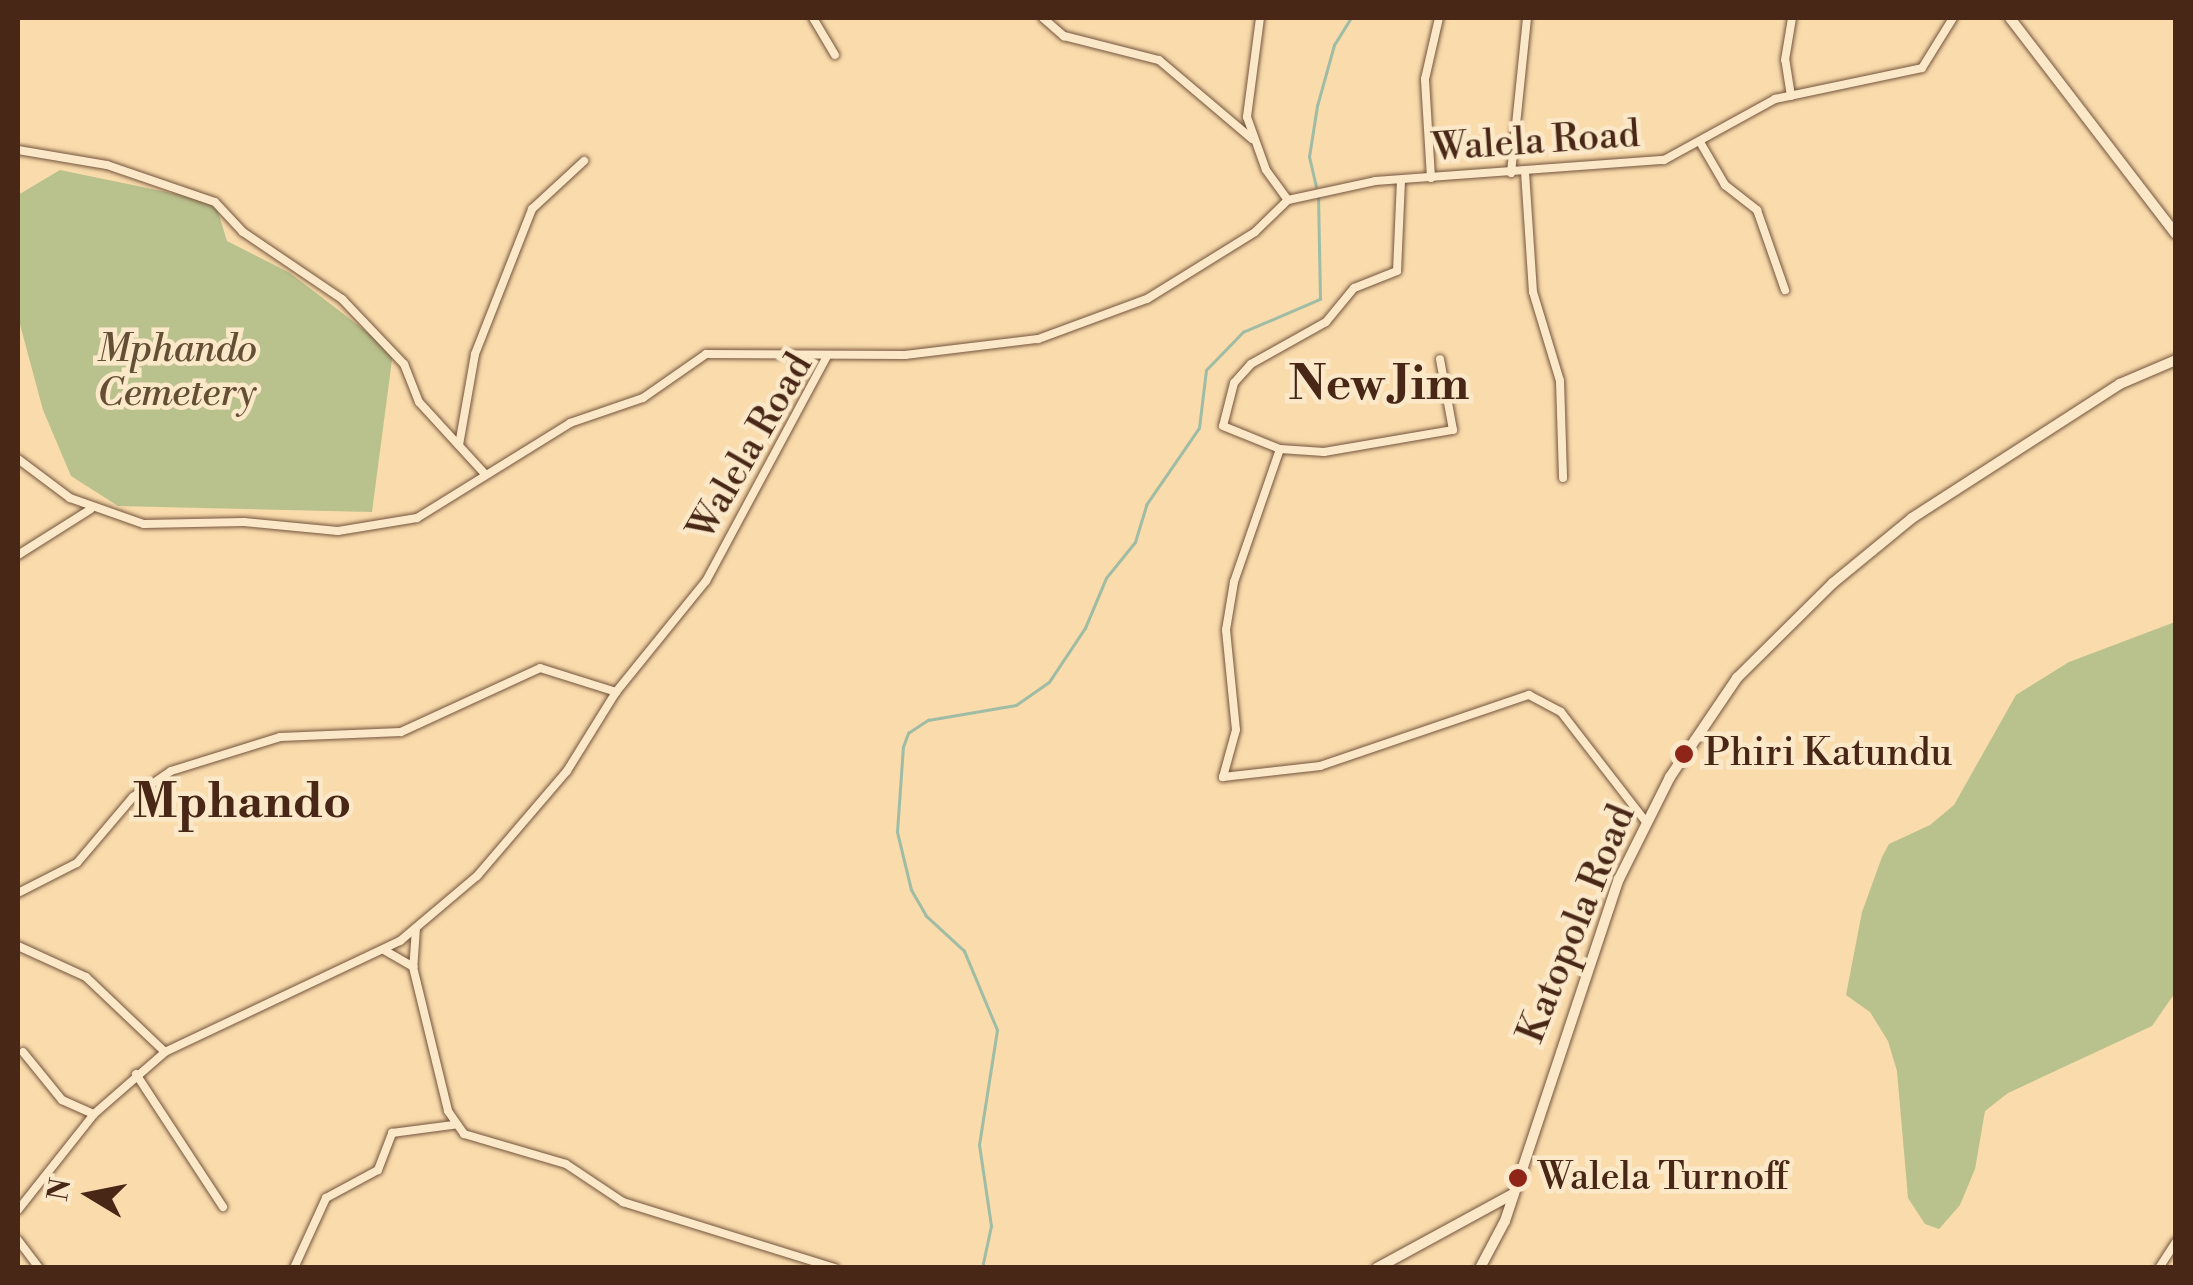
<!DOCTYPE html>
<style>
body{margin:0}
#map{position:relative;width:2193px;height:1285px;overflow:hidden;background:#f9dbac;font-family:"Libre Bodoni",serif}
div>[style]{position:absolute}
.green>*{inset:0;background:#b9c18d}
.stream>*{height:2.5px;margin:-1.25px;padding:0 1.25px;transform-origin:1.25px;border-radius:1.25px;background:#9fbca4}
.roads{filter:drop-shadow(0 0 2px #74543c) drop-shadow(0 0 2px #74543c)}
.minor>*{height:8px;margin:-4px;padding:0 4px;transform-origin:4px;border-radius:4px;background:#fbe8c9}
.tertiary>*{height:10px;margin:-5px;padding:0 5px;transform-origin:5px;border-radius:5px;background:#fbe8c9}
.dots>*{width:28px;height:28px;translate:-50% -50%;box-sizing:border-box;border:5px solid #fbe8c9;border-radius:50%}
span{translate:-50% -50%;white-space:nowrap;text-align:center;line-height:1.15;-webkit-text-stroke:9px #fbe8c9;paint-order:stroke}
.street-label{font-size:38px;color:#482716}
.park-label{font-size:38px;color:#644e34;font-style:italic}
.poi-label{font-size:38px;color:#482716}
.left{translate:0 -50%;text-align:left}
.district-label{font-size:48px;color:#482716;font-weight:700}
.frame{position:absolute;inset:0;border:20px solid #482716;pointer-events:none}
.north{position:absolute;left:40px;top:1145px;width:100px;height:100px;-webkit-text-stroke:8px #fbe8c9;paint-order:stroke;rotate:280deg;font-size:28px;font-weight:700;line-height:40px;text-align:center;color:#482716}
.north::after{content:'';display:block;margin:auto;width:35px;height:45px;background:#482716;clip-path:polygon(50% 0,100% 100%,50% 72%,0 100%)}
</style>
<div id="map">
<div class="green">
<i style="clip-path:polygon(60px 170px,215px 202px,227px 241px,290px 273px,393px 352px,372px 512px,118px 506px,71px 476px,43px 410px,18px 317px,18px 195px)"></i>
<i style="clip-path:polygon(2175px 622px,2175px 993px,2152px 1026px,2008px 1093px,1985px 1111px,1975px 1169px,1960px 1205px,1939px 1229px,1925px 1224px,1908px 1198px,1897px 1071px,1888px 1041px,1870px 1012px,1846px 995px,1862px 912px,1882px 857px,1889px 844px,1930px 825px,1954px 805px,2016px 695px,2069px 662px)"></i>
</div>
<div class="stream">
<i style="left:1316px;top:187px;width:31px;rotate:-103deg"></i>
<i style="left:1309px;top:157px;width:52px;rotate:-81.1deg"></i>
<i style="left:1317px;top:106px;width:63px;rotate:-74.4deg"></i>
<i style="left:1334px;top:45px;width:32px;rotate:-58deg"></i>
<i style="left:982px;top:1268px;width:43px;rotate:-77.9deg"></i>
<i style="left:991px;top:1226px;width:82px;rotate:-98.4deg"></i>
<i style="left:979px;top:1145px;width:116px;rotate:-81.1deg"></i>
<i style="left:997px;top:1030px;width:86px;rotate:-112.7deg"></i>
<i style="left:964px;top:951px;width:52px;rotate:-137.4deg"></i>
<i style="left:926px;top:916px;width:30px;rotate:-120deg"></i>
<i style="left:911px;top:890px;width:60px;rotate:-103.6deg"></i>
<i style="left:897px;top:832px;width:85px;rotate:-86deg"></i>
<i style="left:903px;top:747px;width:15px;rotate:-70deg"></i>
<i style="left:908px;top:733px;width:24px;rotate:-33deg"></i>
<i style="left:928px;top:720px;width:89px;rotate:-9.7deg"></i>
<i style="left:1016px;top:705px;width:40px;rotate:-34.9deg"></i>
<i style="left:1049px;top:682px;width:65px;rotate:-56.3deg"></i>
<i style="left:1085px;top:628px;width:54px;rotate:-67.2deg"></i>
<i style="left:1106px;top:578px;width:46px;rotate:-51.1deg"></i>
<i style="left:1135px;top:542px;width:39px;rotate:-73deg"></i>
<i style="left:1146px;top:505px;width:93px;rotate:-55.5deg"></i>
<i style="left:1199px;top:428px;width:58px;rotate:-83.1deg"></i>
<i style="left:1206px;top:370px;width:53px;rotate:-45.8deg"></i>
<i style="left:1243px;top:332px;width:84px;rotate:-23.2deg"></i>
<i style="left:1320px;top:299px;width:101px;rotate:-91.1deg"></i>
</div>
<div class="roads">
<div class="minor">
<i style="left:813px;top:18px;width:43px;rotate:59.3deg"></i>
<i style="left:1043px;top:18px;width:28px;rotate:41deg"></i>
<i style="left:1064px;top:36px;width:98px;rotate:14.2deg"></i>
<i style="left:1159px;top:60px;width:122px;rotate:40.3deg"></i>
<i style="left:1260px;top:18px;width:100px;rotate:97.5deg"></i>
<i style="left:1247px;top:117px;width:56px;rotate:70.3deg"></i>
<i style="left:1266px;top:170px;width:37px;rotate:54deg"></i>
<i style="left:1791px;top:96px;width:36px;rotate:-99deg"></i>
<i style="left:1785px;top:60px;width:43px;rotate:-80.5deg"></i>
<i style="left:1700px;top:142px;width:50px;rotate:59.8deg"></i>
<i style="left:1725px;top:185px;width:41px;rotate:38deg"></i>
<i style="left:1757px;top:210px;width:85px;rotate:70.7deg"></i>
<i style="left:18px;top:150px;width:90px;rotate:9.6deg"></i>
<i style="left:107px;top:165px;width:114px;rotate:18.9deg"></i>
<i style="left:215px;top:202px;width:41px;rotate:47deg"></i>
<i style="left:243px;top:232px;width:120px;rotate:34.1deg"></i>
<i style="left:342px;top:299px;width:90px;rotate:46.4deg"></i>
<i style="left:404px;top:364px;width:41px;rotate:68.5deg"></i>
<i style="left:419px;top:402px;width:98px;rotate:47.5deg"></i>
<i style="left:1525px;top:172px;width:120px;rotate:86.2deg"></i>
<i style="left:1533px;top:292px;width:93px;rotate:73.1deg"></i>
<i style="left:1560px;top:381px;width:97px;rotate:88.2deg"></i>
<i style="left:1511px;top:173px;width:156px;rotate:-84.1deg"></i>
<i style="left:1431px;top:178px;width:99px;rotate:-93.5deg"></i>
<i style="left:1425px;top:79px;width:63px;rotate:-77.1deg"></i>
<i style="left:1401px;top:180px;width:91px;rotate:92.5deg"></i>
<i style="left:1397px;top:271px;width:46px;rotate:158.4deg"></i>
<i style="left:1354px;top:288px;width:44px;rotate:129.5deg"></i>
<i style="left:1326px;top:322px;width:86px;rotate:150.8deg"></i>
<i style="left:1251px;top:364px;width:25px;rotate:132deg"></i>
<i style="left:1234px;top:383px;width:44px;rotate:104.3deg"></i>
<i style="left:1223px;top:426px;width:61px;rotate:22deg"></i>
<i style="left:1280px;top:449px;width:44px;rotate:3.9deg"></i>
<i style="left:1324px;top:452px;width:131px;rotate:-9.7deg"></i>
<i style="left:1453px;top:430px;width:72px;rotate:-100.4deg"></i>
<i style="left:459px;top:445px;width:92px;rotate:-80deg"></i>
<i style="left:475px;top:354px;width:156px;rotate:-68.5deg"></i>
<i style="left:532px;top:209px;width:71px;rotate:-42.7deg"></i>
<i style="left:1280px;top:449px;width:141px;rotate:109.1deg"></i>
<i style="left:1234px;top:582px;width:49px;rotate:99.5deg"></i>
<i style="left:1226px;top:630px;width:100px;rotate:84.3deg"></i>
<i style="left:1236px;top:730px;width:49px;rotate:105.5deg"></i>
<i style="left:1223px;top:777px;width:98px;rotate:-6.5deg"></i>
<i style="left:1320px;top:766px;width:221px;rotate:-18.8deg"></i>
<i style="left:1529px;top:695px;width:36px;rotate:28deg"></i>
<i style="left:1561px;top:712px;width:139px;rotate:52.3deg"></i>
<i style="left:18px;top:459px;width:65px;rotate:36.9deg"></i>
<i style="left:70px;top:498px;width:78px;rotate:19.4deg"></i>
<i style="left:144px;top:524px;width:100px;rotate:-1.1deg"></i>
<i style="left:244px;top:522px;width:94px;rotate:5.5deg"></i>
<i style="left:338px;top:531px;width:80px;rotate:-9.3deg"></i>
<i style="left:417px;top:518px;width:180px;rotate:-31.8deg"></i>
<i style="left:570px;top:423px;width:77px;rotate:-18.9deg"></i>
<i style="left:643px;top:398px;width:77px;rotate:-34.9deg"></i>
<i style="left:706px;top:354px;width:199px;rotate:0.3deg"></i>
<i style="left:905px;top:355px;width:134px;rotate:-6.9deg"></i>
<i style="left:1038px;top:339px;width:116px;rotate:-20.2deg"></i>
<i style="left:1147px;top:299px;width:127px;rotate:-31.8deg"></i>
<i style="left:1255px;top:232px;width:46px;rotate:-44.1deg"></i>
<i style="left:1288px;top:200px;width:89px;rotate:-12.3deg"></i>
<i style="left:1375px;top:181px;width:290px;rotate:-4.2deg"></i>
<i style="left:1664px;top:160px;width:127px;rotate:-28.8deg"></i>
<i style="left:1775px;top:99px;width:150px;rotate:-11.9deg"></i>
<i style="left:1922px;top:68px;width:59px;rotate:-58.2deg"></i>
<i style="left:18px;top:555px;width:86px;rotate:-32.2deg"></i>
<i style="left:18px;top:893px;width:66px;rotate:-27deg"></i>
<i style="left:77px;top:863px;width:87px;rotate:-49.7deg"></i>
<i style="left:133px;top:797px;width:46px;rotate:-34.4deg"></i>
<i style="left:171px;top:771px;width:114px;rotate:-17.3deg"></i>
<i style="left:280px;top:737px;width:121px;rotate:-2.4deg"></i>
<i style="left:401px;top:732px;width:153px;rotate:-24.7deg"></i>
<i style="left:540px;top:668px;width:80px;rotate:17.5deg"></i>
<i style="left:416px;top:928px;width:39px;rotate:94deg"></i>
<i style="left:413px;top:967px;width:148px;rotate:76.3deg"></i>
<i style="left:448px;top:1111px;width:28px;rotate:55deg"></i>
<i style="left:464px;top:1134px;width:106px;rotate:16.4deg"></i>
<i style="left:566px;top:1164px;width:69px;rotate:33.7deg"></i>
<i style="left:623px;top:1202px;width:222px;rotate:17.3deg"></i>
<i style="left:18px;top:946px;width:75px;rotate:24.5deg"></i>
<i style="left:86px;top:977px;width:109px;rotate:43.5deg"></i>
<i style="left:384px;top:950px;width:34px;rotate:30deg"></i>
<i style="left:23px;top:1052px;width:62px;rotate:50.9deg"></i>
<i style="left:62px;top:1100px;width:35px;rotate:24deg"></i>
<i style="left:136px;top:1074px;width:159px;rotate:56.8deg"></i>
<i style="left:18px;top:1210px;width:122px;rotate:-51.6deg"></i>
<i style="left:94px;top:1114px;width:94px;rotate:-41.1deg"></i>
<i style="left:165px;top:1052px;width:260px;rotate:-25.3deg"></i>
<i style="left:400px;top:941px;width:101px;rotate:-40.2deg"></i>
<i style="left:477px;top:876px;width:138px;rotate:-49.4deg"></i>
<i style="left:567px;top:771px;width:93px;rotate:-58.2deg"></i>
<i style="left:616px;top:692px;width:143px;rotate:-51deg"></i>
<i style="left:706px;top:581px;width:255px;rotate:-61.7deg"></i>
<i style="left:18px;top:1240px;width:35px;rotate:53deg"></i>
<i style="left:294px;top:1268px;width:77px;rotate:-65.4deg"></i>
<i style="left:326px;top:1198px;width:59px;rotate:-28.3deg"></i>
<i style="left:378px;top:1170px;width:40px;rotate:-69deg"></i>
<i style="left:392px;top:1133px;width:62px;rotate:-7.5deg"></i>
<i style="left:2159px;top:1268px;width:31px;rotate:-57deg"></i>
</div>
<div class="tertiary">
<i style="left:2010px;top:18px;width:272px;rotate:52.5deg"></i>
<i style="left:1377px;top:1268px;width:155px;rotate:-28.6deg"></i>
<i style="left:1480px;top:1268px;width:53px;rotate:-62deg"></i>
<i style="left:1505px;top:1221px;width:360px;rotate:-71.6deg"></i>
<i style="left:1619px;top:879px;width:114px;rotate:-63.4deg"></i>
<i style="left:1670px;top:777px;width:120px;rotate:-55.9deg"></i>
<i style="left:1737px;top:678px;width:135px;rotate:-44.7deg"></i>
<i style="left:1833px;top:583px;width:102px;rotate:-39.4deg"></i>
<i style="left:1912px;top:518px;width:247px;rotate:-32.8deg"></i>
<i style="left:2120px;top:384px;width:61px;rotate:-23.2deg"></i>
</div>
</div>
<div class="dots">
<i style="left:1684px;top:754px;background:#8f2418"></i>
<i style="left:1518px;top:1178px;background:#8f2418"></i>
</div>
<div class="street-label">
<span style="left:1536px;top:142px;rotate:-4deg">Walela Road</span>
<span style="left:751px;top:447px;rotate:-60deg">Walela Road</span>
<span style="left:1577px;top:924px;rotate:-68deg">Katopola Road</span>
</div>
<div class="park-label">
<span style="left:177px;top:372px">Mphando<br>Cemetery</span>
</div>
<div class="poi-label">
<span class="left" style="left:1704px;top:754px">Phiri Katundu</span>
<span class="left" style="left:1538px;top:1178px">Walela Turnoff</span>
</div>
<div class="district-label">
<span style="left:1379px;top:386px">New Jim</span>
<span style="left:242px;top:804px">Mphando</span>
</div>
<div class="frame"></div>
<div class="north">N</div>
</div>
